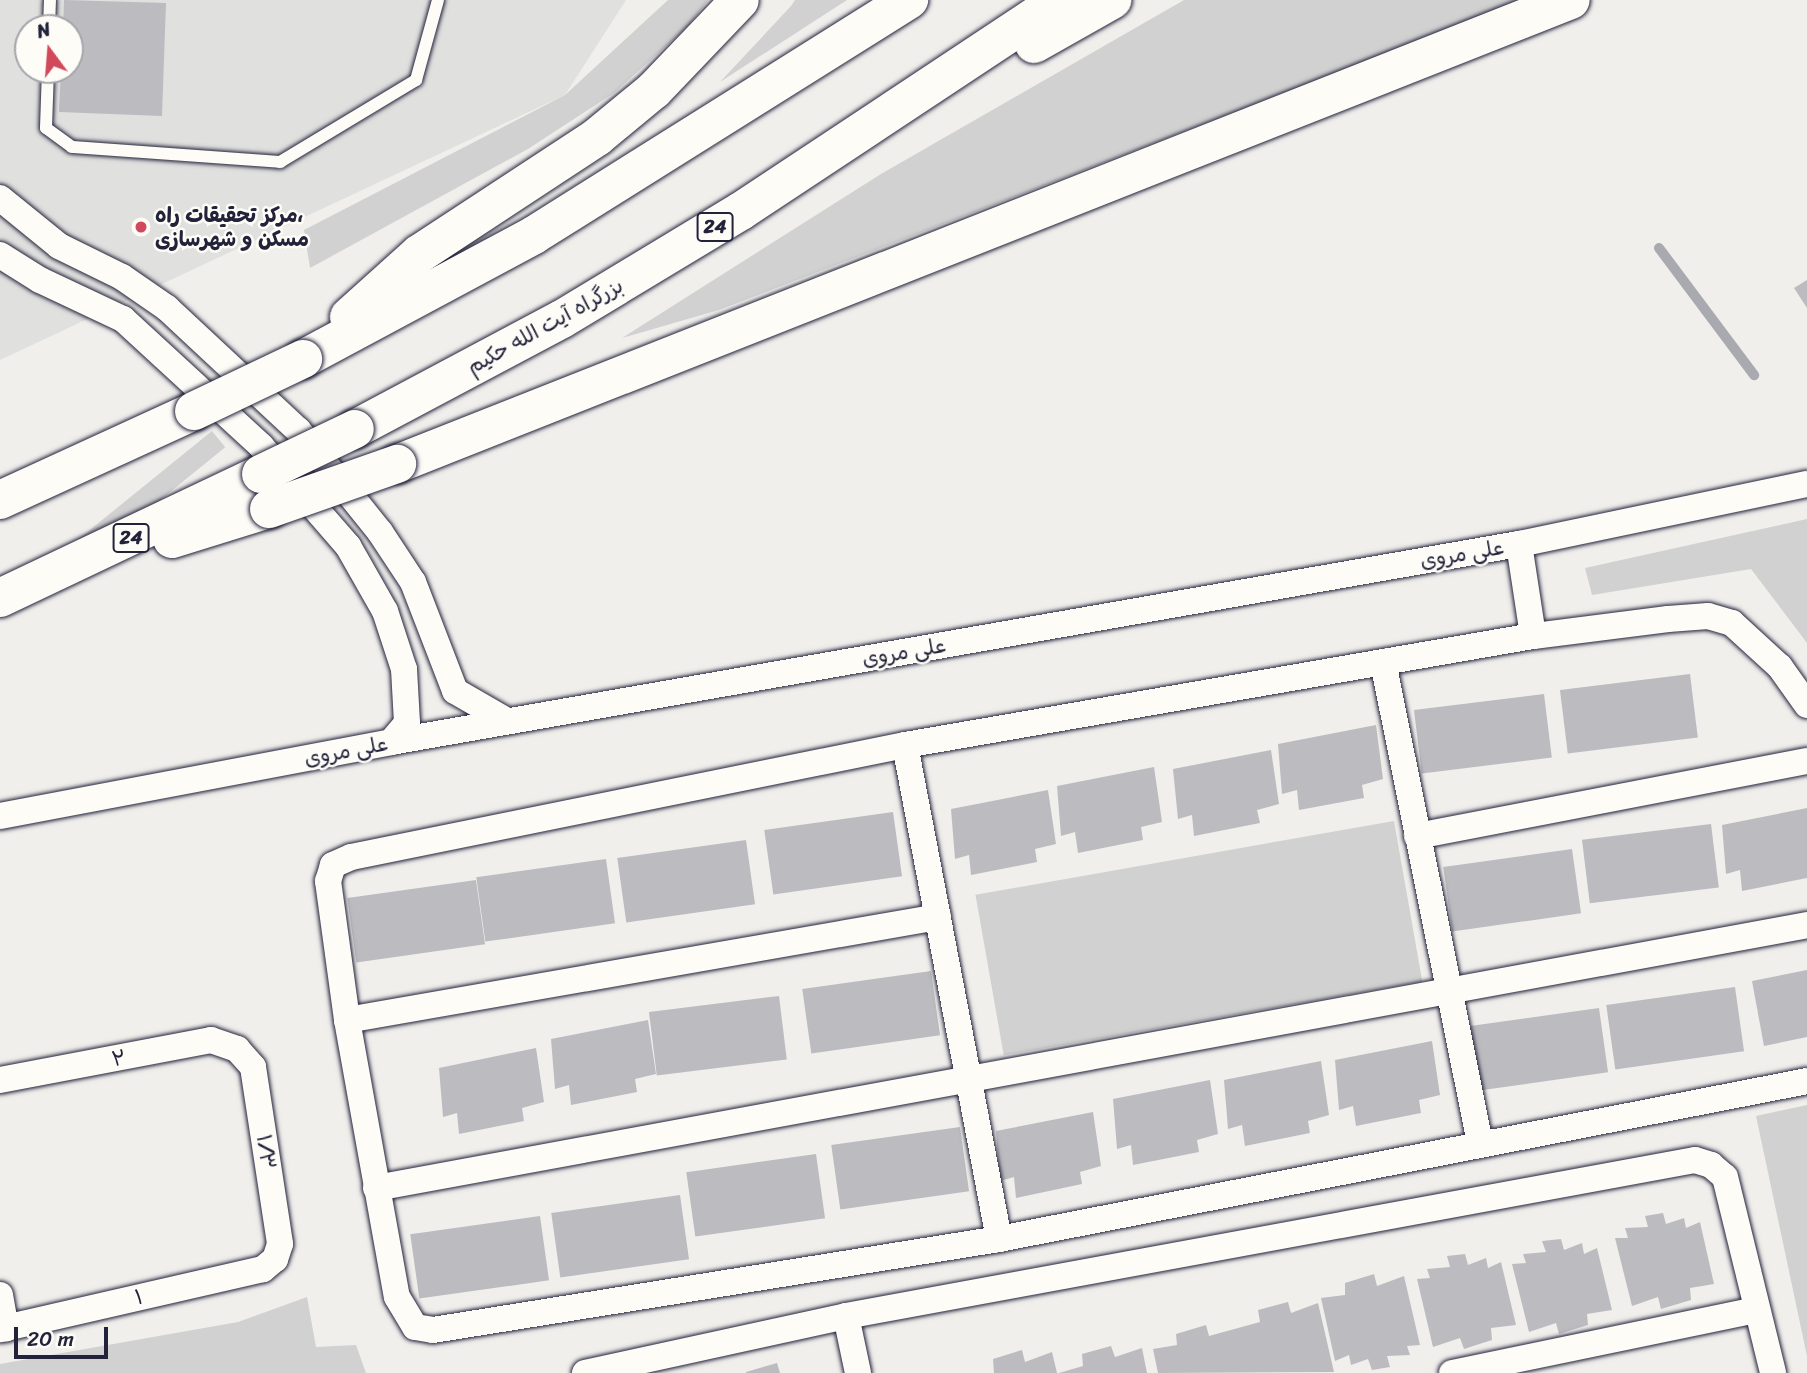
<!DOCTYPE html>
<meta charset="utf-8">
<style>
body{margin:0}
#map{position:relative;width:1807px;height:1373px;overflow:hidden;background:#f0efec;font-family:Sriracha,"Playpen Sans Arabic",sans-serif}
div>[style]{position:absolute}
.built>*{inset:0;background:#e0e0df}
.green>*{inset:0;background:#d2d1d1;transform-origin:0 0}
.stream>*{height:10px;margin:-5px;padding:0 5px;transform-origin:5px;border-radius:5px;background:#a9a9b0}
.building>*{inset:0;background:#bcbcc0;transform-origin:0 0}
.roads{filter:drop-shadow(0 0 2px #22223b) drop-shadow(0 0 2px #22223b)}
.service>*{height:12px;margin:-6px;padding:0 6px;transform-origin:6px;border-radius:6px;background:#fdfcf7}
.minor>*{height:26px;margin:-13px;padding:0 13px;transform-origin:13px;border-radius:13px;background:#fdfcf7}
.trunk>*{height:38px;margin:-19px;padding:0 19px;transform-origin:19px;border-radius:19px;background:#fdfcf7}
.bridges{filter:drop-shadow(0 0 2px #22223b) drop-shadow(0 0 2px #22223b)}
.trunk-bridge>*{height:38px;margin:-19px;padding:0 19px;transform-origin:19px;border-radius:19px;background:#fdfcf7}
.dots>*{width:19px;height:19px;translate:-50% -50%;box-sizing:border-box;border:4px solid #fdfcf7;border-radius:50%}
span{translate:-50% -50%;white-space:nowrap;text-align:center;line-height:1.15;-webkit-text-stroke:5px #fdfcf7;paint-order:stroke}
.shield-label span{padding:2px 5px;background:#fdfcf7;border:2px solid;border-radius:5px;-webkit-text-stroke-width:0}
.shield-label{font-size:19px;color:#22223b;font-weight:700}
.poi-label{font-size:21px;color:#22223b;font-weight:700}
.left{translate:0 -50%;text-align:left}
.street-label{font-size:21px;color:#22223b}
.north{position:absolute;left:14px;top:14px;width:70px;height:70px;box-sizing:border-box;background:#fdfcf7;border:2px solid #a5a5ac;border-radius:50%;rotate:344deg;font-size:19px;font-weight:700;line-height:28px;text-align:center;color:#22223b}
.north::after{content:'';display:block;margin:auto;width:24px;height:32px;background:#d1495b;clip-path:polygon(50% 0,100% 100%,50% 72%,0 100%)}
.scale{position:absolute;left:14px;top:1327px;width:94px;height:32px;box-sizing:border-box;border:4px solid #22223b;border-top:0;padding-left:9px;font-size:21px;line-height:24px;white-space:nowrap;color:#22223b;-webkit-text-stroke:5px #fdfcf7;paint-order:stroke}
</style>
<div id="map">
<div class="built">
<i style="clip-path:polygon(evenodd,0 0,626px 0,565px 95px,0 360px,0 0,28px 28px,70px 28px,70px 70px,28px 70px,28px 28px)"></i>
</div>
<div class="green">
<i style="clip-path:polygon(668px 0,708px 0,687px 27px,614px 93px,528px 149px,310px 268px,304px 230px,565px 95px)"></i>
<i style="clip-path:polygon(795px 0,847px 0,720px 82px,791px 6px)"></i>
<i style="clip-path:polygon(1184px 0,1526px 0,719px 310px,622px 338px,881px 174px)"></i>
<i style="left:212px;top:431px;width:21px;height:233px;rotate:51deg"></i>
<i style="clip-path:polygon(1807px 519px,1807px 643px,1751px 569px,1592px 595px,1585px 568px)"></i>
<i style="left:1394px;top:821px;width:163px;height:425px;rotate:80deg"></i>
<i style="clip-path:polygon(1807px 1105px,1807px 1356px,1756px 1116px)"></i>
<i style="clip-path:polygon(307px 1297px,316px 1347px,356px 1345px,366px 1373px,0 1373px,0 1364px,238px 1322px)"></i>
</div>
<div class="stream">
<i style="left:1659px;top:248px;width:159px;rotate:53.2deg"></i>
</div>
<div class="building">
<i style="clip-path:polygon(64px 0,166px 3px,162px 116px,59px 112px,61px 70px,70px 70px,70px 28px,63px 28px)"></i>
<i style="clip-path:polygon(1807px 280px,1807px 308px,1794px 288px)"></i>
<i style="left:1690px;top:674px;width:64px;height:131px;rotate:83deg"></i>
<i style="left:1544px;top:694px;width:64px;height:131px;rotate:83deg"></i>
<i style="clip-path:polygon(1376px 725px,1383px 779px,1362px 785px,1364px 798px,1299px 810px,1297px 790px,1282px 794px,1278px 744px)"></i>
<i style="clip-path:polygon(1271px 750px,1279px 804px,1257px 810px,1260px 823px,1194px 836px,1192px 815px,1178px 819px,1173px 769px)"></i>
<i style="clip-path:polygon(1154px 767px,1162px 822px,1141px 827px,1143px 840px,1078px 853px,1075px 832px,1061px 836px,1057px 786px)"></i>
<i style="clip-path:polygon(1048px 790px,1056px 844px,1035px 849px,1037px 862px,971px 875px,969px 855px,955px 859px,951px 809px)"></i>
<i style="clip-path:polygon(1807px 808px,1807px 878px,1742px 891px,1740px 870px,1726px 874px,1722px 825px)"></i>
<i style="left:893px;top:812px;width:65px;height:130px;rotate:82deg"></i>
<i style="left:1711px;top:824px;width:64px;height:130px;rotate:83deg"></i>
<i style="left:746px;top:840px;width:65px;height:130px;rotate:82deg"></i>
<i style="left:1572px;top:849px;width:65px;height:130px;rotate:82deg"></i>
<i style="left:606px;top:859px;width:65px;height:131px;rotate:82deg"></i>
<i style="left:476px;top:880px;width:65px;height:130px;rotate:82deg"></i>
<i style="clip-path:polygon(1807px 970px,1807px 1037px,1764px 1046px,1752px 981px)"></i>
<i style="left:931px;top:971px;width:65px;height:130px;rotate:82deg"></i>
<i style="left:1735px;top:987px;width:65px;height:130px;rotate:82deg"></i>
<i style="left:779px;top:996px;width:64px;height:131px;rotate:83deg"></i>
<i style="left:1599px;top:1008px;width:65px;height:130px;rotate:82deg"></i>
<i style="clip-path:polygon(648px 1020px,656px 1074px,635px 1079px,637px 1092px,571px 1105px,569px 1085px,555px 1089px,551px 1039px)"></i>
<i style="clip-path:polygon(1432px 1041px,1440px 1095px,1419px 1100px,1421px 1113px,1356px 1126px,1353px 1106px,1339px 1110px,1335px 1060px)"></i>
<i style="clip-path:polygon(536px 1048px,544px 1102px,522px 1108px,524px 1121px,459px 1134px,457px 1113px,443px 1117px,439px 1068px)"></i>
<i style="clip-path:polygon(1321px 1061px,1329px 1115px,1308px 1121px,1310px 1133px,1245px 1146px,1242px 1125px,1228px 1129px,1224px 1080px)"></i>
<i style="clip-path:polygon(1210px 1080px,1218px 1134px,1197px 1140px,1199px 1152px,1133px 1165px,1131px 1145px,1117px 1149px,1113px 1099px)"></i>
<i style="clip-path:polygon(1093px 1112px,1101px 1166px,1080px 1172px,1082px 1184px,1016px 1198px,1014px 1177px,1000px 1181px,996px 1131px)"></i>
<i style="left:960px;top:1127px;width:65px;height:130px;rotate:82deg"></i>
<i style="left:816px;top:1154px;width:65px;height:131px;rotate:82deg"></i>
<i style="left:680px;top:1195px;width:65px;height:130px;rotate:82deg"></i>
<i style="clip-path:polygon(1663px 1213px,1666px 1224px,1684px 1218px,1686px 1228px,1700px 1222px,1714px 1284px,1690px 1288px,1691px 1300px,1661px 1309px,1658px 1297px,1632px 1306px,1615px 1238px,1628px 1238px,1625px 1228px,1648px 1227px,1645px 1216px)"></i>
<i style="left:540px;top:1216px;width:65px;height:131px;rotate:82deg"></i>
<i style="clip-path:polygon(1561px 1239px,1564px 1250px,1582px 1243px,1584px 1254px,1597px 1248px,1612px 1310px,1587px 1314px,1588px 1325px,1559px 1334px,1556px 1323px,1529px 1332px,1512px 1264px,1526px 1263px,1523px 1254px,1546px 1252px,1542px 1241px)"></i>
<i style="clip-path:polygon(1465px 1254px,1468px 1265px,1486px 1258px,1488px 1268px,1501px 1262px,1516px 1325px,1491px 1328px,1492px 1340px,1464px 1349px,1460px 1338px,1433px 1347px,1417px 1279px,1430px 1278px,1427px 1269px,1450px 1267px,1447px 1256px)"></i>
<i style="clip-path:polygon(1374px 1274px,1377px 1286px,1404px 1276px,1420px 1345px,1407px 1346px,1410px 1355px,1387px 1356px,1390px 1367px,1372px 1370px,1368px 1359px,1351px 1365px,1349px 1355px,1335px 1361px,1321px 1298px,1345px 1295px,1345px 1283px)"></i>
<i style="clip-path:polygon(1288px 1302px,1291px 1313px,1318px 1303px,1334px 1372px,1158px 1373px,1153px 1349px,1177px 1345px,1176px 1334px,1206px 1325px,1209px 1336px,1260px 1322px,1258px 1310px)"></i>
<i style="clip-path:polygon(1111px 1346px,1115px 1357px,1142px 1348px,1147px 1373px,1059px 1373px,1083px 1366px,1082px 1354px)"></i>
<i style="clip-path:polygon(1022px 1350px,1025px 1362px,1052px 1352px,1057px 1373px,994px 1373px,993px 1359px)"></i>
<i style="clip-path:polygon(777px 1363px,780px 1373px,746px 1373px,746px 1372px)"></i>
</div>
<div class="roads">
<div class="service">
<i style="left:49px;top:28px;width:28px;rotate:-88deg"></i>
<i style="left:48px;top:70px;width:58px;rotate:92deg"></i>
<i style="left:46px;top:128px;width:32px;rotate:36deg"></i>
<i style="left:72px;top:147px;width:209px;rotate:4.1deg"></i>
<i style="left:280px;top:162px;width:159px;rotate:-31.1deg"></i>
<i style="left:416px;top:80px;width:83px;rotate:-74.6deg"></i>
</div>
<div class="minor">
<i style="left:0;top:198px;width:76px;rotate:39.1deg"></i>
<i style="left:59px;top:246px;width:70px;rotate:26.2deg"></i>
<i style="left:122px;top:277px;width:55px;rotate:34.6deg"></i>
<i style="left:167px;top:308px;width:179px;rotate:43deg"></i>
<i style="left:298px;top:430px;width:131px;rotate:51.2deg"></i>
<i style="left:380px;top:532px;width:60px;rotate:56.6deg"></i>
<i style="left:413px;top:582px;width:117px;rotate:68.9deg"></i>
<i style="left:455px;top:691px;width:60px;rotate:30deg"></i>
<i style="left:0;top:255px;width:47px;rotate:32deg"></i>
<i style="left:40px;top:280px;width:92px;rotate:25.2deg"></i>
<i style="left:123px;top:319px;width:188px;rotate:42.6deg"></i>
<i style="left:261px;top:446px;width:133px;rotate:49deg"></i>
<i style="left:348px;top:546px;width:75px;rotate:60.4deg"></i>
<i style="left:385px;top:611px;width:61px;rotate:71.9deg"></i>
<i style="left:404px;top:669px;width:54px;rotate:86.8deg"></i>
<i style="left:407px;top:723px;width:25px;rotate:130deg"></i>
<i style="left:1519px;top:544px;width:93px;rotate:81.3deg"></i>
<i style="left:1383px;top:662px;width:492px;rotate:78.6deg"></i>
<i style="left:1807px;top:705px;width:47px;rotate:-125.4deg"></i>
<i style="left:1780px;top:667px;width:65px;rotate:-137.5deg"></i>
<i style="left:1732px;top:623px;width:25px;rotate:-164deg"></i>
<i style="left:1708px;top:616px;width:40px;rotate:175.7deg"></i>
<i style="left:1668px;top:619px;width:136px;rotate:172.8deg"></i>
<i style="left:1533px;top:636px;width:637px;rotate:170.15deg"></i>
<i style="left:905px;top:745px;width:565px;rotate:168.57deg"></i>
<i style="left:351px;top:857px;width:20px;rotate:156deg"></i>
<i style="left:333px;top:865px;width:17px;rotate:107deg"></i>
<i style="left:328px;top:881px;width:140px;rotate:82.2deg"></i>
<i style="left:347px;top:1020px;width:281px;rotate:79.8deg"></i>
<i style="left:397px;top:1297px;width:35px;rotate:59deg"></i>
<i style="left:415px;top:1327px;width:18px;rotate:9deg"></i>
<i style="left:433px;top:1330px;width:573px;rotate:-9.13deg"></i>
<i style="left:999px;top:1239px;width:823px;rotate:-11.06deg"></i>
<i style="left:905px;top:745px;width:503px;rotate:79.23deg"></i>
<i style="left:0;top:816px;width:398px;rotate:-10.7deg"></i>
<i style="left:391px;top:742px;width:1145px;rotate:-9.96deg"></i>
<i style="left:1519px;top:544px;width:294px;rotate:-11.8deg"></i>
<i style="left:1417px;top:836px;width:397px;rotate:-10.9deg"></i>
<i style="left:347px;top:1020px;width:600px;rotate:-9.89deg"></i>
<i style="left:0;top:1080px;width:215px;rotate:-10.7deg"></i>
<i style="left:211px;top:1040px;width:28px;rotate:19deg"></i>
<i style="left:237px;top:1049px;width:24px;rotate:48deg"></i>
<i style="left:253px;top:1067px;width:179px;rotate:81.3deg"></i>
<i style="left:280px;top:1244px;width:16px;rotate:108deg"></i>
<i style="left:275px;top:1259px;width:16px;rotate:140deg"></i>
<i style="left:263px;top:1269px;width:270px;rotate:167.1deg"></i>
<i style="left:376px;top:1188px;width:1455px;rotate:-10.41deg"></i>
<i style="left:0;top:1295px;width:34px;rotate:80deg"></i>
<i style="left:846px;top:1316px;width:58px;rotate:78.1deg"></i>
<i style="left:585px;top:1373px;width:267px;rotate:-12.3deg"></i>
<i style="left:846px;top:1316px;width:863px;rotate:-10.41deg"></i>
<i style="left:1695px;top:1160px;width:17px;rotate:17deg"></i>
<i style="left:1711px;top:1165px;width:18px;rotate:41deg"></i>
<i style="left:1725px;top:1177px;width:202px;rotate:76.2deg"></i>
<i style="left:1452px;top:1373px;width:311px;rotate:-11.7deg"></i>
</div>
<div class="trunk">
<i style="left:1034px;top:44px;width:90px;rotate:-29.4deg"></i>
<i style="left:349px;top:317px;width:94px;rotate:-42deg"></i>
<i style="left:419px;top:254px;width:213px;rotate:-33.3deg"></i>
<i style="left:597px;top:137px;width:74px;rotate:-39.5deg"></i>
<i style="left:654px;top:90px;width:124px;rotate:-46.3deg"></i>
<i style="left:303px;top:359px;width:262px;rotate:-28.2deg"></i>
<i style="left:534px;top:235px;width:443px;rotate:-32.1deg"></i>
<i style="left:355px;top:429px;width:234px;rotate:-28deg"></i>
<i style="left:562px;top:319px;width:209px;rotate:-31.1deg"></i>
<i style="left:741px;top:211px;width:382px;rotate:-33.5deg"></i>
<i style="left:397px;top:464px;width:1262px;rotate:-21.57deg"></i>
<i style="left:0;top:500px;width:213px;rotate:-24.6deg"></i>
<i style="left:172px;top:539px;width:102px;rotate:-17.2deg"></i>
<i style="left:0;top:598px;width:289px;rotate:-25.4deg"></i>
</div>
</div>
<div class="bridges">
<div class="trunk-bridge">
<i style="left:194px;top:411px;width:121px;rotate:-25.5deg"></i>
<i style="left:261px;top:474px;width:104px;rotate:-25.6deg"></i>
<i style="left:269px;top:509px;width:136px;rotate:-19.4deg"></i>
</div>
</div>
<div class="dots">
<i style="left:141px;top:227px;background:#d1495b"></i>
</div>
<div class="shield-label">
<span style="left:715px;top:227px">24</span>
<span style="left:131px;top:538px">24</span>
</div>
<div class="poi-label">
<span class="left" style="left:155px;top:227px">مرکز تحقیقات راه،<br>مسکن و شهرسازی</span>
</div>
<div class="street-label">
<span style="left:545px;top:326px;rotate:-29deg">بزرگراه آیت الله حکیم</span>
<span style="left:1462px;top:554px;rotate:-10deg">علی مروی</span>
<span style="left:904px;top:652px;rotate:-10deg">علی مروی</span>
<span style="left:346px;top:751px;rotate:-11deg">علی مروی</span>
<span style="left:119px;top:1058px;rotate:-11deg">۲</span>
<span style="left:266px;top:1152px;rotate:81deg">۱/۳</span>
<span style="left:139px;top:1297px;rotate:-13deg">۱</span>
</div>
<div class="north">N</div>
<div class="scale">20 m</div>
</div>
